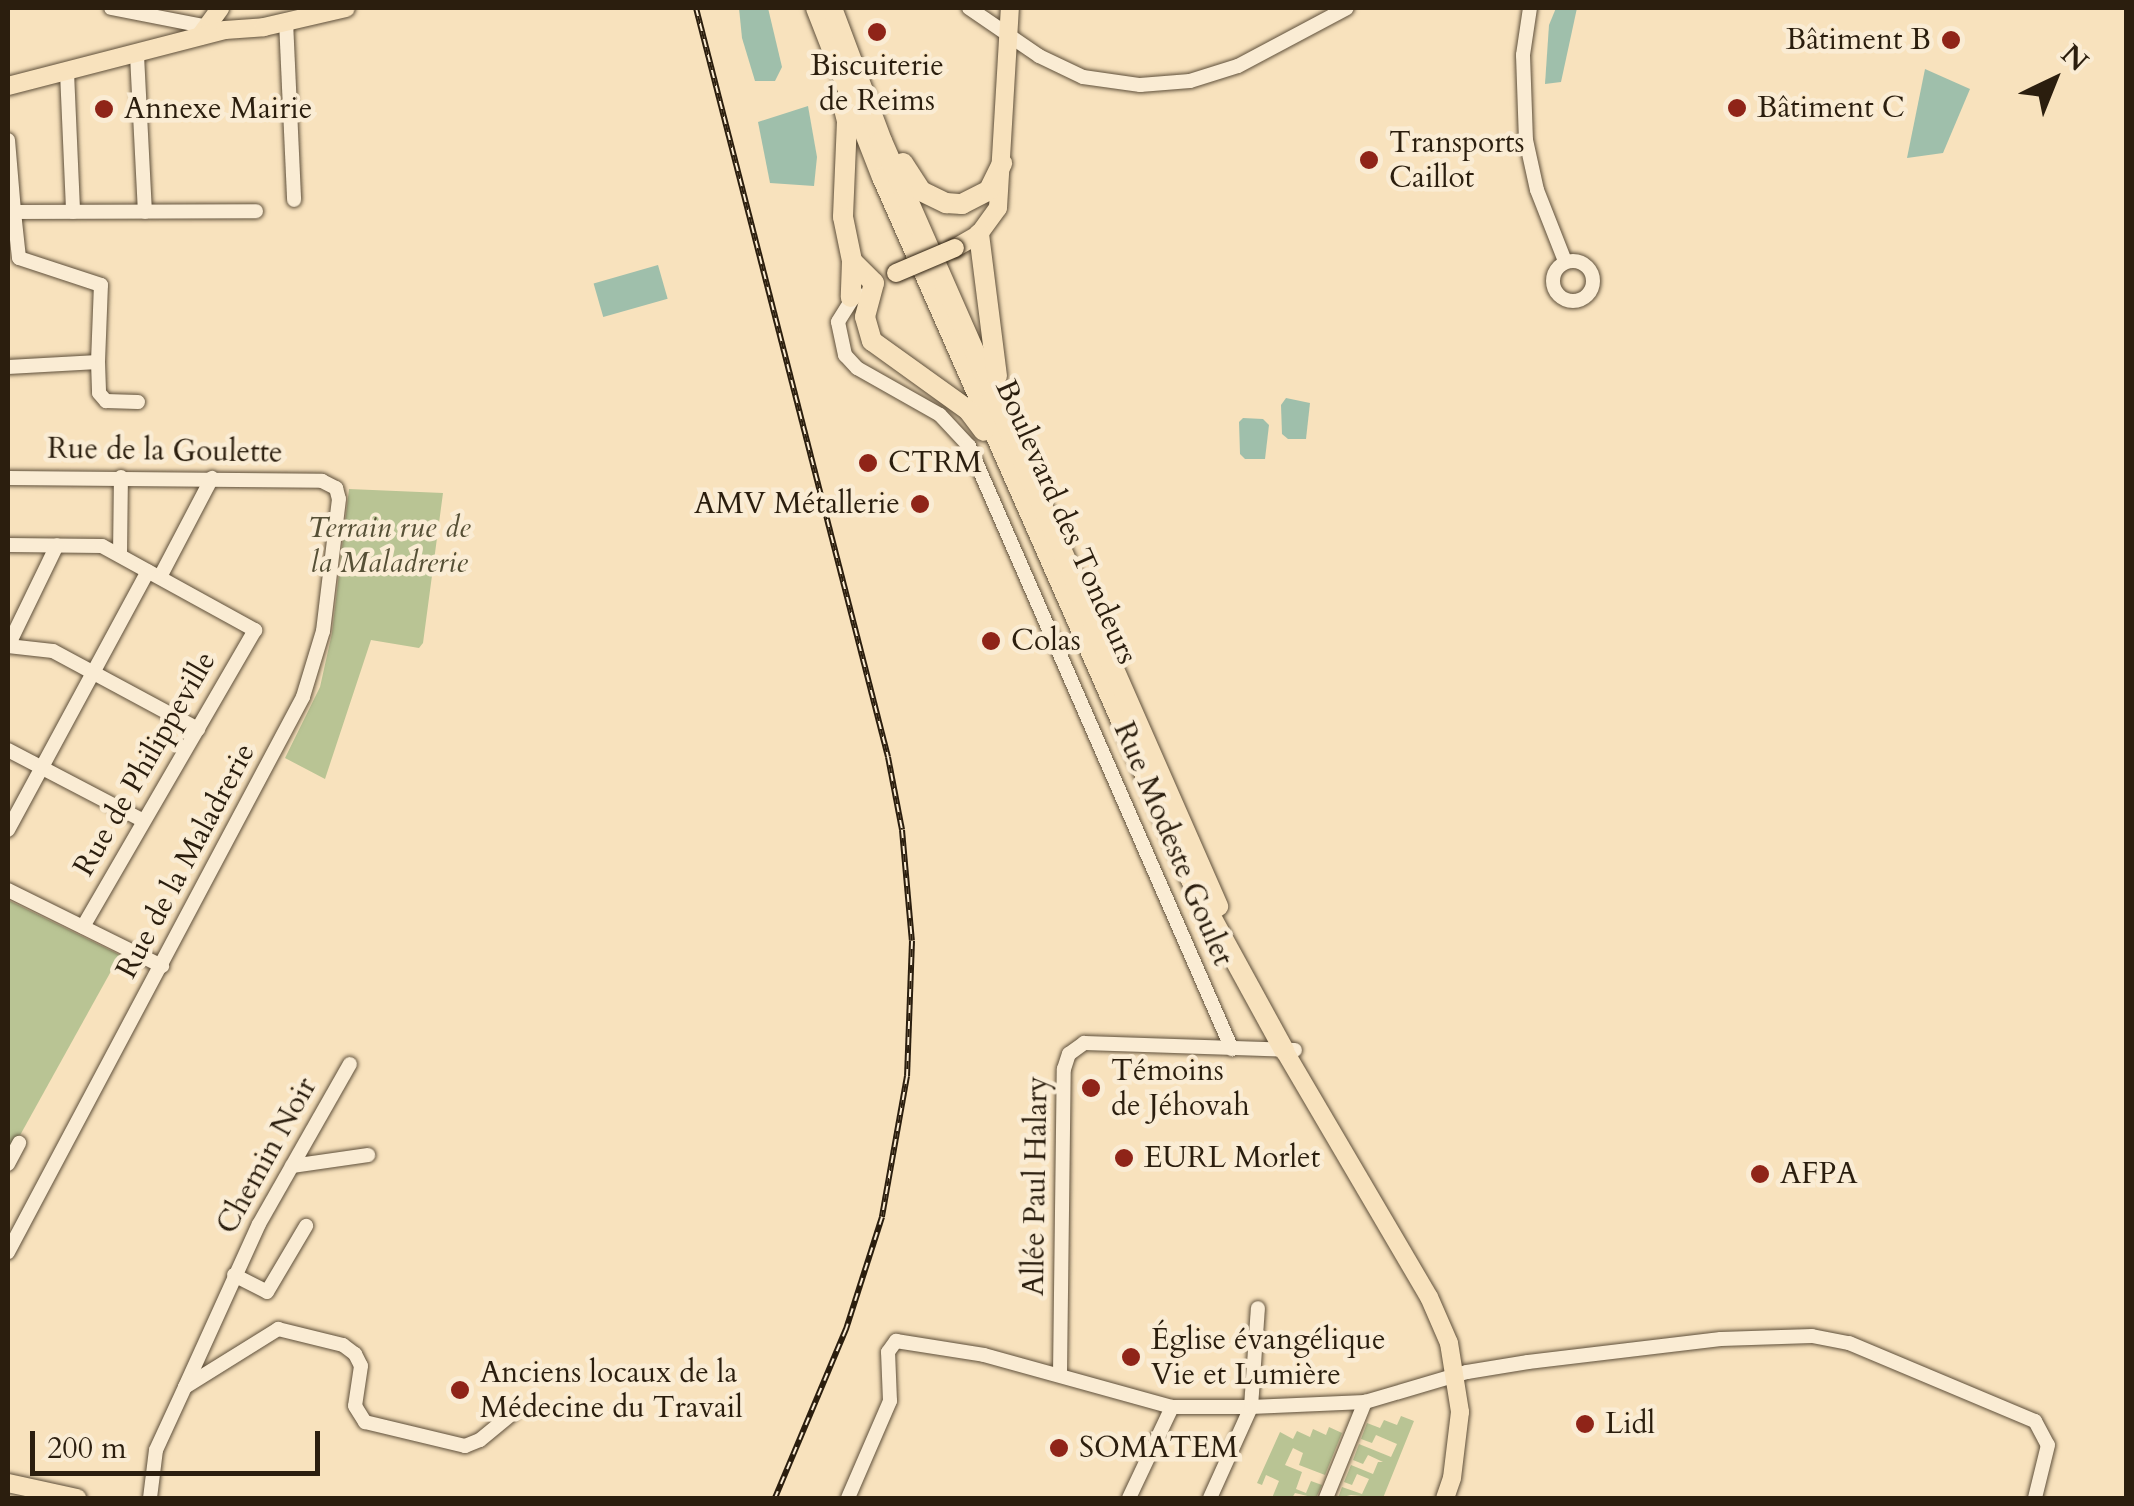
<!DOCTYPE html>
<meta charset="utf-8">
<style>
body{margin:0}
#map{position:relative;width:2134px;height:1506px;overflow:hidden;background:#f8e2bd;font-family:Cardo,serif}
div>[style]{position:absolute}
.green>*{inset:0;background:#b9c494}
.water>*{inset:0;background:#9fbfab;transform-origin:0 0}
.roads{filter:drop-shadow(0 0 2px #5e4f3a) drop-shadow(0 0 2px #5e4f3a)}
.minor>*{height:14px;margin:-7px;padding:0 7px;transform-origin:7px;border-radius:7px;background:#faecd4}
.minor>.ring{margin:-7px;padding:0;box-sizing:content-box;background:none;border:14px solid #faecd4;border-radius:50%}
.major>*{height:18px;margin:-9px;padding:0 9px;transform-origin:9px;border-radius:9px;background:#f8e2bd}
.highway>*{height:20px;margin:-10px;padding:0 10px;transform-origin:10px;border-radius:10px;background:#f8e2bd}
.rail>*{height:6px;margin-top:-3px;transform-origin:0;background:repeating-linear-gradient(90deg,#faecd4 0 8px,#2b1e0e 0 16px);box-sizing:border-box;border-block:2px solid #2b1e0e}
.bridges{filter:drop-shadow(0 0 2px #2b1e0e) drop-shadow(0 0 2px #2b1e0e)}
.major-bridge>*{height:18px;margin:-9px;padding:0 9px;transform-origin:9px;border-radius:9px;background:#f8e2bd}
.dots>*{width:28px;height:28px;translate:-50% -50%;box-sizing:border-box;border:5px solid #faecd4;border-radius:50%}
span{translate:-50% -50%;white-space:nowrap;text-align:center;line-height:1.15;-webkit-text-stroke:9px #faecd4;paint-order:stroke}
.poi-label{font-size:30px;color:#2b1e0e}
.right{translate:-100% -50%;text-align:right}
.left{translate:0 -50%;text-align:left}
.street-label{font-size:30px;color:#2b1e0e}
.park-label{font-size:30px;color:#565036;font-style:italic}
.frame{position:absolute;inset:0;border:10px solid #2b1e0e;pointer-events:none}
.north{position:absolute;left:2004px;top:30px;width:100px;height:100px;-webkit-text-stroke:8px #faecd4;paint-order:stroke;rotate:43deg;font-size:28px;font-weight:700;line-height:40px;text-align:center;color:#2b1e0e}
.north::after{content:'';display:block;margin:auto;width:35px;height:45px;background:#2b1e0e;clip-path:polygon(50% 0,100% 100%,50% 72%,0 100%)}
.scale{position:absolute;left:30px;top:1431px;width:290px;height:45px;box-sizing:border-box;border:5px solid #2b1e0e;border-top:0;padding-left:12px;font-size:30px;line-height:35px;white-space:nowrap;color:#2b1e0e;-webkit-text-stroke:8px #faecd4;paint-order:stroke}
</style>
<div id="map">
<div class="green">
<i style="clip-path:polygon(349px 489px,443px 493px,423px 643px,419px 648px,371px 640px,325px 779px,285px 758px,320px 687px,332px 633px)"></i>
<i style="clip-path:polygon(8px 900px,120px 955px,8px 1157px)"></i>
<i style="clip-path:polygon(1401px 1416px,1414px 1421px,1383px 1498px,1351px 1495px,1338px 1498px,1342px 1487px,1362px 1494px,1369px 1479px,1357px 1474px,1352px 1485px,1344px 1482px,1351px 1465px,1373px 1474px,1378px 1462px,1383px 1462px,1368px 1455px,1363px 1464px,1353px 1460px,1359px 1444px,1391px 1457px,1397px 1444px,1376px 1435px,1372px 1443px,1361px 1439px,1367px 1423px,1380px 1428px,1384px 1420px,1397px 1425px)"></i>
<i style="clip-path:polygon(1329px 1427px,1342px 1433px,1325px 1475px,1299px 1465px,1303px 1453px,1293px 1448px,1285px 1465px,1302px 1472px,1296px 1489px,1306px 1493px,1311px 1481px,1322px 1485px,1316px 1498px,1295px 1493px,1292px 1498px,1263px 1498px,1272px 1498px,1279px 1481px,1266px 1475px,1262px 1485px,1257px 1483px,1280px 1432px,1293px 1439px,1297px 1431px,1310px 1437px,1313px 1429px,1326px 1435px)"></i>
</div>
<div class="water">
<i style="clip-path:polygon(739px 8px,768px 8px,782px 67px,775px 81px,755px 81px,742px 38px)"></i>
<i style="clip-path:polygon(1556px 8px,1577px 8px,1561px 82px,1545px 84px,1549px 25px)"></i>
<i style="clip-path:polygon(1925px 69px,1970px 89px,1943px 153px,1907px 158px)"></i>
<i style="clip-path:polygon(808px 106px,817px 157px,814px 186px,770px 183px,758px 122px)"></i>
<i style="left:658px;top:265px;width:35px;height:67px;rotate:74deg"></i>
<i style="clip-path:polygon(1286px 398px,1310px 403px,1306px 439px,1288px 439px,1282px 434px,1281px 405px)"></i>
<i style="clip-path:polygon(1243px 418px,1263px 419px,1269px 425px,1265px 459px,1245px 459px,1240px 454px,1239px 422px)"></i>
</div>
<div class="roads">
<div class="minor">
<i style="left:111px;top:8px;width:100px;rotate:11deg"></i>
<i style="left:969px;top:8px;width:85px;rotate:34.4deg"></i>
<i style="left:1039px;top:56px;width:49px;rotate:25.5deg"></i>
<i style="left:1083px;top:77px;width:58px;rotate:8deg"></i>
<i style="left:1140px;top:85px;width:50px;rotate:-4.6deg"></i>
<i style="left:1190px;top:81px;width:50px;rotate:-17.4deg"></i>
<i style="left:1238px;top:66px;width:123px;rotate:-28deg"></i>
<i style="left:1530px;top:8px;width:48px;rotate:98.5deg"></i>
<i style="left:1523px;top:55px;width:85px;rotate:88deg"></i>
<i style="left:1526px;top:140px;width:51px;rotate:77.6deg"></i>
<i style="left:1537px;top:190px;width:76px;rotate:68.5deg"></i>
<i style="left:286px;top:21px;width:179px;rotate:87.4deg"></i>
<i style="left:137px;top:55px;width:157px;rotate:87.1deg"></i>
<i style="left:67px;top:72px;width:140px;rotate:87.5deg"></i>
<i style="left:8px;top:140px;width:72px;rotate:85.2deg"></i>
<i class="ring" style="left:1553px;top:261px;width:26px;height:26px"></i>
<i style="left:856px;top:293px;width:34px;rotate:122deg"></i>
<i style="left:838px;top:322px;width:34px;rotate:78deg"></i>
<i style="left:845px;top:355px;width:18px;rotate:47deg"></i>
<i style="left:857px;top:368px;width:95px;rotate:29.5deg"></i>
<i style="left:940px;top:415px;width:42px;rotate:46.9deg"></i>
<i style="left:969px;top:446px;width:658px;rotate:66.44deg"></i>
<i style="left:98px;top:362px;width:31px;rotate:88deg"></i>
<i style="left:99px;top:393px;width:11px;rotate:49deg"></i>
<i style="left:106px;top:401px;width:32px;rotate:2deg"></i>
<i style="left:8px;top:367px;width:90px;rotate:-3.2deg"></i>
<i style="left:98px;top:362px;width:77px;rotate:-87.8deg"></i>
<i style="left:101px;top:285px;width:86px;rotate:-161.8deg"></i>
<i style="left:19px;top:258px;width:46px;rotate:-96.2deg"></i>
<i style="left:14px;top:212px;width:242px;rotate:-0.2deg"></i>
<i style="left:8px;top:478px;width:314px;rotate:0.5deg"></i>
<i style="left:322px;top:481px;width:16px;rotate:27deg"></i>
<i style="left:336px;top:488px;width:11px;rotate:75deg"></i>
<i style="left:339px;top:499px;width:133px;rotate:96.9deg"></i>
<i style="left:323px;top:631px;width:69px;rotate:106.9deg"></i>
<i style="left:303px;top:697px;width:629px;rotate:117.99deg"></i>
<i style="left:8px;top:545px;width:94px;rotate:0.6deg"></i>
<i style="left:102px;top:546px;width:175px;rotate:28.8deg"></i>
<i style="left:255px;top:630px;width:343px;rotate:120.1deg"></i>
<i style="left:120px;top:555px;width:78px;rotate:-89.3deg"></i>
<i style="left:160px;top:577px;width:112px;rotate:-62.3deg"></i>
<i style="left:8px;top:646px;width:45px;rotate:6.3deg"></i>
<i style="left:53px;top:651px;width:165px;rotate:28.3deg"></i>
<i style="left:8px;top:646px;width:112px;rotate:-64.1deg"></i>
<i style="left:8px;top:750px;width:153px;rotate:27.6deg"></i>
<i style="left:8px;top:830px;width:294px;rotate:-61.6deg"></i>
<i style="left:8px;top:890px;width:172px;rotate:26.3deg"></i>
<i style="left:8px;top:1164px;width:24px;rotate:-62deg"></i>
<i style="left:292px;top:1166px;width:77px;rotate:-8.2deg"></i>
<i style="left:234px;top:1275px;width:37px;rotate:27deg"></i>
<i style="left:267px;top:1292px;width:77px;rotate:-59.4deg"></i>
<i style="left:1060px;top:1375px;width:306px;rotate:-89.3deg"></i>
<i style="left:1064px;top:1069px;width:16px;rotate:-72deg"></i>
<i style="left:1069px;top:1054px;width:19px;rotate:-36deg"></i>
<i style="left:1084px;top:1043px;width:211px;rotate:1.9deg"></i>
<i style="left:185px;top:1387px;width:179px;rotate:-65.6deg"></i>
<i style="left:259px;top:1224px;width:184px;rotate:-60.4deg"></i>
<i style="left:150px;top:1498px;width:48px;rotate:-82.9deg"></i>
<i style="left:156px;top:1450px;width:69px;rotate:-65.3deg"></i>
<i style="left:185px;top:1387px;width:110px;rotate:-31.9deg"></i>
<i style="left:278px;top:1329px;width:67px;rotate:13.8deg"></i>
<i style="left:343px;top:1345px;width:15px;rotate:37deg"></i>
<i style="left:355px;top:1354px;width:13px;rotate:63deg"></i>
<i style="left:361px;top:1366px;width:40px;rotate:98.5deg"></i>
<i style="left:355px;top:1406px;width:19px;rotate:58deg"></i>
<i style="left:365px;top:1422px;width:103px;rotate:13.5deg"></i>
<i style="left:465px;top:1446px;width:16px;rotate:-22deg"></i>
<i style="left:480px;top:1440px;width:44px;rotate:-39.5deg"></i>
<i style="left:848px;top:1498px;width:106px;rotate:-66.6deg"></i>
<i style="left:890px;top:1401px;width:49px;rotate:-92.3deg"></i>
<i style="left:888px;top:1352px;width:14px;rotate:-54deg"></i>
<i style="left:896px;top:1341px;width:89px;rotate:9deg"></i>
<i style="left:984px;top:1355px;width:195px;rotate:15.5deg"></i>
<i style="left:1172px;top:1407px;width:79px"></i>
<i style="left:1251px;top:1407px;width:114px;rotate:-2.5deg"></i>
<i style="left:1365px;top:1402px;width:106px;rotate:-16.4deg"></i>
<i style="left:1467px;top:1372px;width:62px;rotate:-9.3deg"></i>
<i style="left:1528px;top:1362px;width:194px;rotate:-6.8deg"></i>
<i style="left:1721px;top:1339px;width:91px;rotate:-1.9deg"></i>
<i style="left:1812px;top:1336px;width:38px;rotate:11deg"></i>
<i style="left:1849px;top:1343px;width:202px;rotate:22.8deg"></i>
<i style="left:2035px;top:1421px;width:27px;rotate:62deg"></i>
<i style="left:2048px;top:1445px;width:55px;rotate:103.8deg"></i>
<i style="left:1129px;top:1498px;width:101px;rotate:-64.7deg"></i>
<i style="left:1210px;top:1498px;width:100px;rotate:-65.7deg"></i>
<i style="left:1251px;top:1407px;width:99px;rotate:-86deg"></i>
<i style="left:1326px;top:1498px;width:104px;rotate:-67.9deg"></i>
</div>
<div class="major">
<i style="left:200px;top:36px;width:34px;rotate:-54deg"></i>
<i style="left:8px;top:86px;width:224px;rotate:-14.5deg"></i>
<i style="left:225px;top:30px;width:39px;rotate:-4deg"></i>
<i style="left:264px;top:27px;width:84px;rotate:-13deg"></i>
<i style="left:955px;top:248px;width:28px;rotate:-30deg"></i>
<i style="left:979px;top:234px;width:32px;rotate:-54deg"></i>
<i style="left:998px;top:208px;width:200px;rotate:-86.6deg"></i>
<i style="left:1284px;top:1050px;width:286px;rotate:59.6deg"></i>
<i style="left:1429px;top:1297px;width:50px;rotate:66.5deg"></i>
<i style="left:1449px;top:1343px;width:70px;rotate:80.9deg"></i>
<i style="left:1460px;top:1412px;width:66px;rotate:96.9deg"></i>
<i style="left:1452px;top:1478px;width:21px;rotate:109deg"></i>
<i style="left:8px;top:1483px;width:71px;rotate:12.3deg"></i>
</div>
<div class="highway">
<i style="left:816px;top:8px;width:181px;rotate:68.7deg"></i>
<i style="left:882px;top:177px;width:768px;rotate:66.27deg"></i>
<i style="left:1191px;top:880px;width:194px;rotate:61.3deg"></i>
<i style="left:832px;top:8px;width:142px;rotate:69.4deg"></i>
<i style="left:882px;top:141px;width:836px;rotate:66.29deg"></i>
<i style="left:842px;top:101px;width:21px;rotate:76deg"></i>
<i style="left:847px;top:121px;width:96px;rotate:92.4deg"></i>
<i style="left:843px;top:217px;width:45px;rotate:78.4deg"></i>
<i style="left:852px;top:261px;width:36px;rotate:92deg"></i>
<i style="left:903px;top:163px;width:33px;rotate:57deg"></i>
<i style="left:921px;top:191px;width:28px;rotate:26deg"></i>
<i style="left:946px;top:203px;width:16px;rotate:4deg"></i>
<i style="left:962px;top:204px;width:30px;rotate:-27deg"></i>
<i style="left:989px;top:190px;width:30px;rotate:-64deg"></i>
<i style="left:979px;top:234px;width:143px;rotate:82.8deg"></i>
<i style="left:852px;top:261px;width:31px;rotate:45deg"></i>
<i style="left:874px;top:283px;width:35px;rotate:105deg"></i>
<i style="left:865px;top:317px;width:25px;rotate:74deg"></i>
<i style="left:872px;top:341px;width:118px;rotate:35.7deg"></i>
<i style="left:968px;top:410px;width:26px;rotate:53deg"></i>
</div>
</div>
<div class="rail">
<i style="left:696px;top:8px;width:773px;rotate:75.62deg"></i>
<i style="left:888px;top:757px;width:74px;rotate:79.1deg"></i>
<i style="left:902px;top:830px;width:111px;rotate:84.9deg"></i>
<i style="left:912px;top:941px;width:135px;rotate:92.1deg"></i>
<i style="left:907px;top:1076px;width:143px;rotate:100.1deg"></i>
<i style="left:882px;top:1217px;width:118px;rotate:107.8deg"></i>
<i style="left:846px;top:1329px;width:183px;rotate:112.8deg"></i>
</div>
<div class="bridges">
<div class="major-bridge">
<i style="left:896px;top:273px;width:64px;rotate:-23deg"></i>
</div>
</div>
<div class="dots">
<i style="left:877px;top:32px;background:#8f2418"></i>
<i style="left:1951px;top:40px;background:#8f2418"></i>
<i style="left:1737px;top:108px;background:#8f2418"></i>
<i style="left:104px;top:109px;background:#8f2418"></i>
<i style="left:1369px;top:160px;background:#8f2418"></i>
<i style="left:868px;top:463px;background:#8f2418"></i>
<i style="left:920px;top:504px;background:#8f2418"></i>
<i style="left:991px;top:641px;background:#8f2418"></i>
<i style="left:1091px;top:1088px;background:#8f2418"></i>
<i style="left:1124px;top:1158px;background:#8f2418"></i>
<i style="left:1760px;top:1174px;background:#8f2418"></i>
<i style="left:1131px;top:1357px;background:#8f2418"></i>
<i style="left:460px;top:1390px;background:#8f2418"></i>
<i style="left:1585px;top:1424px;background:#8f2418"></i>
<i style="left:1059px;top:1448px;background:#8f2418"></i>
</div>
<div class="poi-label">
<span class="right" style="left:1931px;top:40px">Bâtiment B</span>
<span style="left:877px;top:83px">Biscuiterie<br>de Reims</span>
<span class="left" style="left:1757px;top:108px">Bâtiment C</span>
<span class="left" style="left:124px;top:109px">Annexe Mairie</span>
<span class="left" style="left:1389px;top:160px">Transports<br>Caillot</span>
<span class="left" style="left:888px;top:463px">CTRM</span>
<span class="right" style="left:900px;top:504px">AMV Métallerie</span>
<span class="left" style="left:1011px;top:641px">Colas</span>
<span class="left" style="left:1111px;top:1088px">Témoins<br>de Jéhovah</span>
<span class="left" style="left:1144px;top:1158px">EURL Morlet</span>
<span class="left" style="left:1780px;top:1174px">AFPA</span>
<span class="left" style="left:1151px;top:1357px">Église évangélique<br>Vie et Lumière</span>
<span class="left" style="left:480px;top:1390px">Anciens locaux de la<br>Médecine du Travail</span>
<span class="left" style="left:1605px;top:1424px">Lidl</span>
<span class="left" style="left:1079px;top:1448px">SOMATEM</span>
</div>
<div class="street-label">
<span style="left:165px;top:451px;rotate:1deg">Rue de la Goulette</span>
<span style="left:1066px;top:522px;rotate:66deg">Boulevard des Tondeurs</span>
<span style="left:145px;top:764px;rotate:-60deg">Rue de Philippeville</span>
<span style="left:1173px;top:844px;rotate:67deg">Rue Modeste Goulet</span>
<span style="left:186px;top:861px;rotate:-62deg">Rue de la Maladrerie</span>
<span style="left:267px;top:1156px;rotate:-61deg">Chemin Noir</span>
<span style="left:1036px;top:1186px;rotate:-89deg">Allée Paul Halary</span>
</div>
<div class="park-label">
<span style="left:389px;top:545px">Terrain rue de<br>la Maladrerie</span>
</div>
<div class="frame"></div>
<div class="north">N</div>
<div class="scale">200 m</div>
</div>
